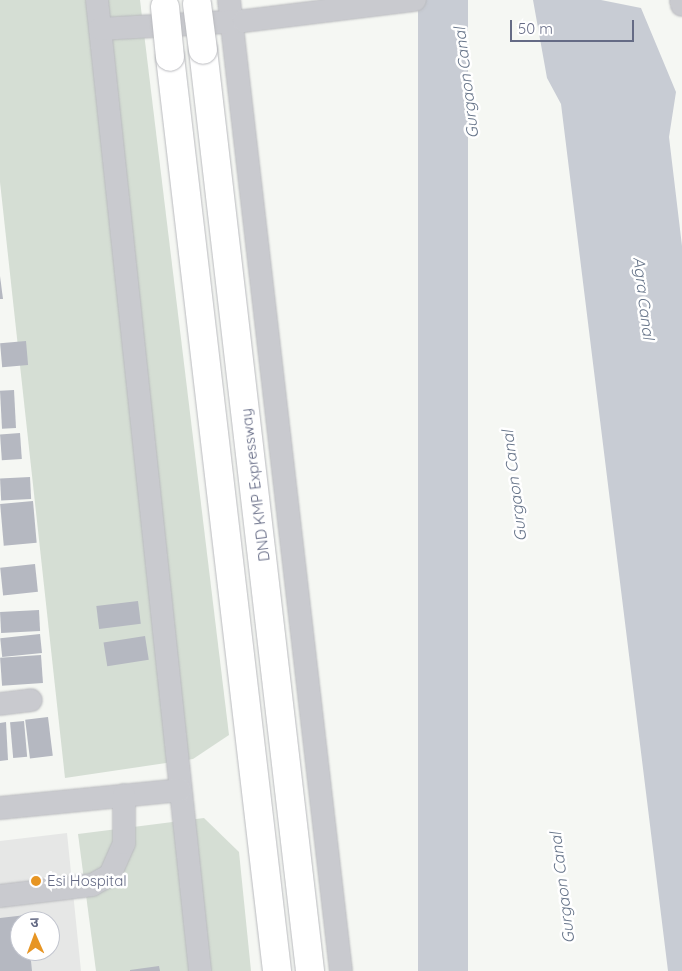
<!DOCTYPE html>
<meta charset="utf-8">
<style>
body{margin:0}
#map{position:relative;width:682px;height:971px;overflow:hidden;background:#f5f7f3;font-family:Quicksand,"Noto Sans Devanagari",sans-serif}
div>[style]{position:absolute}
.built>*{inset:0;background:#e6e7e6}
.green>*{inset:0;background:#d5ded4}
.water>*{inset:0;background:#c8ccd4;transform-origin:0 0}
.building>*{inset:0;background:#b5b8c1;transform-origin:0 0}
.roads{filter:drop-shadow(0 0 1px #b9babe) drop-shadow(0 0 1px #b9babe)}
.minor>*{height:22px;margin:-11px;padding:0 11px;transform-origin:11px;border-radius:11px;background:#c9cacf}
.highway>*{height:28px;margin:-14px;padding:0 14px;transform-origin:14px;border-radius:14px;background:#fff}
.bridges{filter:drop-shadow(0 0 1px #b9babe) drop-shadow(0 0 1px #b9babe)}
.highway-bridge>*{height:28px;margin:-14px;padding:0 14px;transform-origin:14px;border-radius:14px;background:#fff}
.dots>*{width:14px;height:14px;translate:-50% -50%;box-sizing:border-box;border:2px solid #fff;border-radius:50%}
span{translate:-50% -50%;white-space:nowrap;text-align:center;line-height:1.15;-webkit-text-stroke:5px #fff;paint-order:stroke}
.street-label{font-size:15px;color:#656b85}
.poi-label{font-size:15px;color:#656b85}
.left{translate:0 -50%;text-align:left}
.water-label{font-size:16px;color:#657388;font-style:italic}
.north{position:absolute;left:10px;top:911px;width:50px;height:50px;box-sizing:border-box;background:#fff;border:1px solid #c1c4ce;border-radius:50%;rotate:358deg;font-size:14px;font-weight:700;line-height:20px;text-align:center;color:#656b85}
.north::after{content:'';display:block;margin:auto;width:18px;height:22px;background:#e79523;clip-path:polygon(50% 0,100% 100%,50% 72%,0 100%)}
.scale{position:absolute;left:510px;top:20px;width:124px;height:22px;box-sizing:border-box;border:2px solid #656b85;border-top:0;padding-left:6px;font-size:15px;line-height:18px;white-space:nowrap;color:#656b85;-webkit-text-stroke:4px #fff;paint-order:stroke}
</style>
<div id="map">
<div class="built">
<i style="clip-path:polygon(evenodd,67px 833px,81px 971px,0 971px,0 841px,67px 833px,20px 921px,50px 921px,50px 951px,20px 951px,20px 921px)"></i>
</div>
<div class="green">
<i style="clip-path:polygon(0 0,140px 0,229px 735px,193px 759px,65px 778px,0 182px)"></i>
<i style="clip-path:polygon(204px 818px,239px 852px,251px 971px,96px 971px,78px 834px)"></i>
</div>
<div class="water">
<i style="left:418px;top:0;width:50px;height:979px"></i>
<i style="clip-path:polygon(533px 0,601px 0,641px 8px,676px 92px,669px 137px,682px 246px,682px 971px,668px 971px,561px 104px,547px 78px)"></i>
</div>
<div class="building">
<i style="clip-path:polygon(0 276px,3px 299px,0 299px)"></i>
<i style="left:26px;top:341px;width:24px;height:26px;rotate:85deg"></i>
<i style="left:14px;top:390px;width:38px;height:14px;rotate:87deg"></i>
<i style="left:20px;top:433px;width:26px;height:20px;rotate:86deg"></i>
<i style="left:30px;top:477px;width:22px;height:30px;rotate:87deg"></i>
<i style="left:33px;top:501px;width:42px;height:33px;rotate:85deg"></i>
<i style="left:35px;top:564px;width:28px;height:35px;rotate:84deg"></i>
<i style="left:138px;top:601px;width:23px;height:42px;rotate:83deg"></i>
<i style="left:39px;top:610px;width:21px;height:39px;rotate:87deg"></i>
<i style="left:40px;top:634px;width:19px;height:40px;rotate:84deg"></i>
<i style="left:145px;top:636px;width:24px;height:42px;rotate:81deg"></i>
<i style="left:41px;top:655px;width:28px;height:41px;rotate:86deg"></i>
<i style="left:48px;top:717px;width:39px;height:23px;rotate:83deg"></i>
<i style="left:24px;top:721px;width:36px;height:14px;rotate:85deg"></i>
<i style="clip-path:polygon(6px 722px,8px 760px,0 761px,0 723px)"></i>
<i style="clip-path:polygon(26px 915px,27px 921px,20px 921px,20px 951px,30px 951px,32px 971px,0 971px,0 918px)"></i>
<i style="clip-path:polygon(159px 966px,160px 971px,130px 971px,130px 970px)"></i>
</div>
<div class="roads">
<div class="minor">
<i style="left:97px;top:0;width:976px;rotate:83.94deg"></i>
<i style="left:229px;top:0;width:977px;rotate:83.42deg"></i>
<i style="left:681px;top:0;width:5px;rotate:79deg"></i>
<i style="left:100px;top:29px;width:144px;rotate:-3.2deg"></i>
<i style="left:244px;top:21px;width:172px;rotate:-7deg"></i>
<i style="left:0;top:704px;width:31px;rotate:-7deg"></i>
<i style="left:0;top:808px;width:181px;rotate:-5.7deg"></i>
<i style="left:0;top:896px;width:93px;rotate:-6.8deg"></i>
<i style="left:92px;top:885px;width:21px;rotate:-29deg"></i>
<i style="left:110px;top:875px;width:35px;rotate:-66deg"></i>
<i style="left:124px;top:843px;width:48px;rotate:-90deg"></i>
</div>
<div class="highway">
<i style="left:203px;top:50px;width:927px;rotate:83.37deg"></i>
<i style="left:170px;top:57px;width:920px;rotate:83.32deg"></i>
</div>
</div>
<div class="bridges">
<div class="highway-bridge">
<i style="left:197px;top:4px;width:46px;rotate:82.6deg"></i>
<i style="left:165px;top:7px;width:50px;rotate:84.3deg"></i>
</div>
</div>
<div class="dots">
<i style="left:36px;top:881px;background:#e79523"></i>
</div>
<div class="street-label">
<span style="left:255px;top:485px;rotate:-97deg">DND KMP Expressway</span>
</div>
<div class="poi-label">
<span class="left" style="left:47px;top:881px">Esi Hospital</span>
</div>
<div class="water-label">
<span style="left:466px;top:83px;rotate:-97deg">Gurgaon Canal</span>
<span style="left:644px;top:298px;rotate:83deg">Agra Canal</span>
<span style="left:514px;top:486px;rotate:-97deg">Gurgaon Canal</span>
<span style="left:562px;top:888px;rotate:-97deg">Gurgaon Canal</span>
</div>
<div class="north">उ</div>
<div class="scale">50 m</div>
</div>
